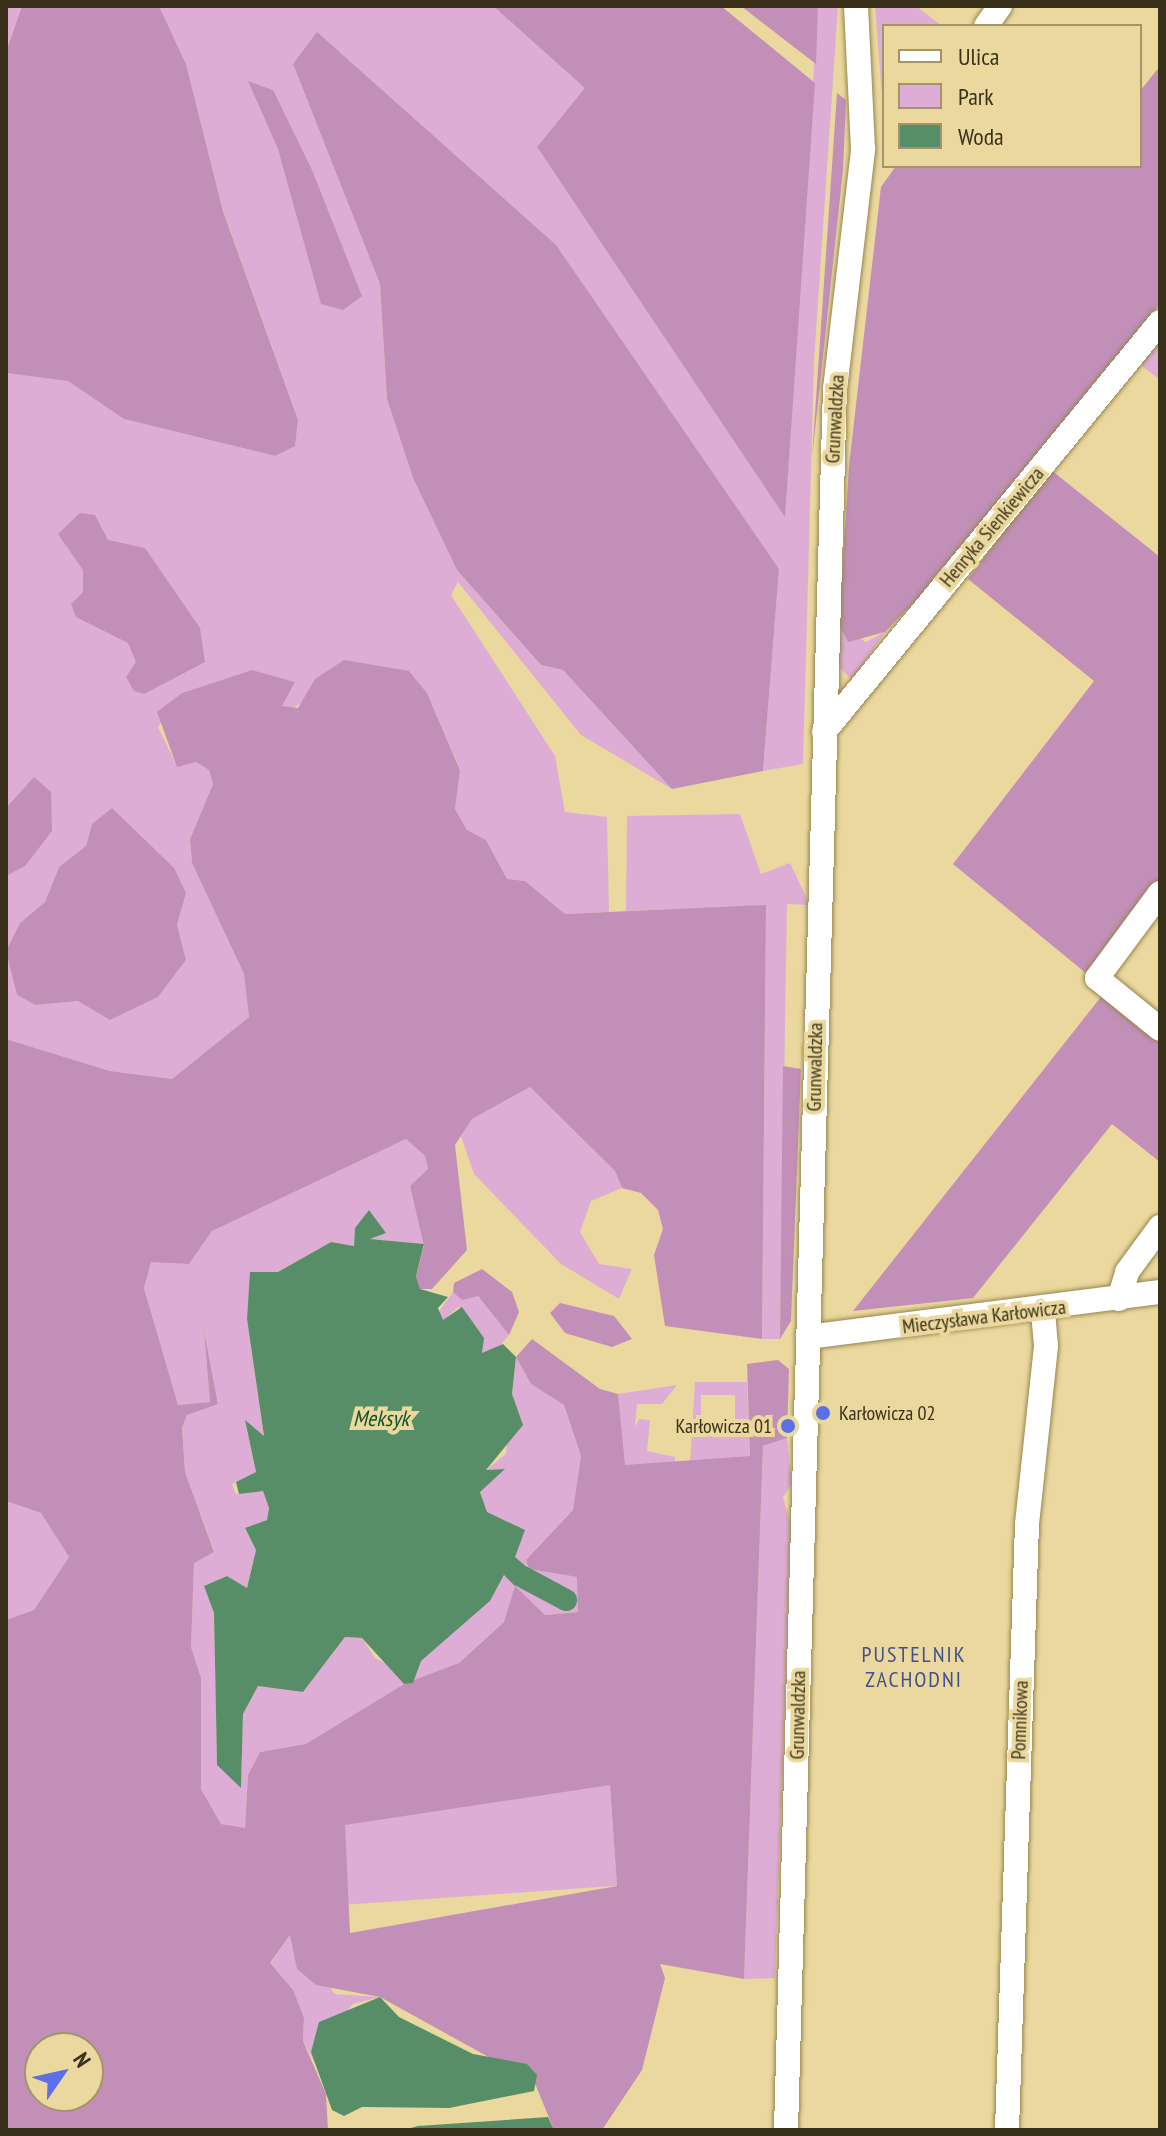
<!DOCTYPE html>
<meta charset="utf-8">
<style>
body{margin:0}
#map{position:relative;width:1166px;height:2136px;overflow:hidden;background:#ebd89e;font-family:"PT Sans Narrow",sans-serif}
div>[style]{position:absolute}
.green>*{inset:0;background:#deadd5;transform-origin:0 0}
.forest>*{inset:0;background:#c18fb8}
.water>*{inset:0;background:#588e67}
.canal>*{height:22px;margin:-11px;padding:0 11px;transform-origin:11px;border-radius:11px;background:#588e67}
.roads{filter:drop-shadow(0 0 2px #97854e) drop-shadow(0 0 2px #97854e)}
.minor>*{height:24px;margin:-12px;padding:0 12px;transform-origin:12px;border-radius:12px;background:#fff}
.dots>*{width:22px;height:22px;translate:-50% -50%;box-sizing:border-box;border:4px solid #ebd89e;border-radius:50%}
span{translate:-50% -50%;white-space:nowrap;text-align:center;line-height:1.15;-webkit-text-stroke:8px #ebd89e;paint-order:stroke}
.street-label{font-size:20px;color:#39311a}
.poi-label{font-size:20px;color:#39311a}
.left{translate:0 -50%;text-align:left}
.right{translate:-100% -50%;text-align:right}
.water-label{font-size:22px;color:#14532d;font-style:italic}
.neighbourhood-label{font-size:22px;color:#42508c;letter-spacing:2px}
.frame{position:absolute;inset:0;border:8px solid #39311a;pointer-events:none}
.legend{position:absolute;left:882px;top:24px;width:260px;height:144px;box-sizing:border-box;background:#ebd89e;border:2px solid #a49569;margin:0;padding:10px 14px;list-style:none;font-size:24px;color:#39311a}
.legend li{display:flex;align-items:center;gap:16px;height:40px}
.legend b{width:40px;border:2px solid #a49569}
.north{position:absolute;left:24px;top:2032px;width:80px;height:80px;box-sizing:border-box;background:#ebd89e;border:2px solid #a49569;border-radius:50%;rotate:56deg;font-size:22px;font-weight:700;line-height:32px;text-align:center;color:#39311a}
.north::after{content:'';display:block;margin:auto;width:28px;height:36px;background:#5b6fe6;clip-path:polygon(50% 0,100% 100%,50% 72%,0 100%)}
</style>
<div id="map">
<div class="green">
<i style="clip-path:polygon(6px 6px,22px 6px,6px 52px)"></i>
<i style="clip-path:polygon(evenodd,159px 6px,493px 6px,586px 88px,537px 147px,785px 515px,818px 6px,838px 6px,814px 361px,803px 764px,763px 771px,779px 568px,293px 64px,380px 284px,387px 399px,413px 478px,457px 570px,541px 665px,563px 670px,672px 789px,581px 735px,458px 582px,451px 595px,555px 756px,565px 812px,607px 817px,609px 912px,565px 914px,525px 881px,507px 879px,486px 840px,467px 830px,455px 809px,460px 769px,427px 693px,409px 671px,356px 667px,289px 711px,282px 706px,294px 682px,252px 670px,182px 693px,158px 727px,177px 766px,196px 762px,209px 770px,213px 784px,190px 839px,192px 863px,244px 974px,249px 1017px,172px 1079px,110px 1071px,6px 1039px,6px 959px,16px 970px,17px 995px,35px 1005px,78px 1001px,110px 1020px,158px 997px,186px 960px,177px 925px,186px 893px,92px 824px,86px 846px,59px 867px,45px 902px,20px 923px,6px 951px,6px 373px,68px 381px,124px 419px,275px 456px,295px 445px,298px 420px,223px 210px,186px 64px,159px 6px,249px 82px,273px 90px,361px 295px,278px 149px,249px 82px)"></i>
<i style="clip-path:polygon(875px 6px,916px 6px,942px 26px,884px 26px,884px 123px)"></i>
<i style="clip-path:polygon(1160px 332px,1160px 380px,1137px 362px)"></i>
<i style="clip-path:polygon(839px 624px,866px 642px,885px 632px,852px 680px,839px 667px)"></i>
<i style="clip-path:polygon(740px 814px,761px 874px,790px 863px,810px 905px,787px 904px,780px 1339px,762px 1339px,766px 906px,626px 911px,627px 816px)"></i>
<i style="clip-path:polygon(530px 1087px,615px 1171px,622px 1188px,591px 1201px,580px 1232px,599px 1264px,632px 1269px,619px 1299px,561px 1264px,474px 1174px,461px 1136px,472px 1119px)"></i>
<i style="clip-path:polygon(406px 1139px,425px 1156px,428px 1170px,410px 1187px,424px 1244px,369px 1239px,386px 1233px,369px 1210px,355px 1228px,354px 1246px,331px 1242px,278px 1272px,251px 1272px,247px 1319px,264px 1437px,245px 1421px,256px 1472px,232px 1484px,236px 1494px,263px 1491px,269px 1508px,267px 1520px,245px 1529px,256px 1550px,247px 1588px,227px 1576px,204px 1586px,214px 1613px,217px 1765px,241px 1787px,243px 1714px,258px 1686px,303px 1692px,345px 1637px,362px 1638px,375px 1658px,400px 1671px,404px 1684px,307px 1744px,260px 1752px,248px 1775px,245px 1828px,233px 1827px,221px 1824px,201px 1789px,201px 1678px,191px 1647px,194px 1562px,214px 1551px,185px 1472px,182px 1428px,187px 1415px,218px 1403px,204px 1332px,210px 1402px,178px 1405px,144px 1288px,151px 1261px,189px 1264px,212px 1231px)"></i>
<i style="clip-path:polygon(453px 1292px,477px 1295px,509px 1335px,493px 1354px,482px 1353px,476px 1326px,458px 1307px,443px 1321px,438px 1313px)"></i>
<i style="clip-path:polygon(516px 1357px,531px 1384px,564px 1405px,581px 1456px,573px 1510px,526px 1560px,529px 1569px,578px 1577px,578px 1612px,545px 1615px,516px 1587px,504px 1622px,459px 1663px,413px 1683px,421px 1661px,490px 1601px,515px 1557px,512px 1529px,486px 1512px,480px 1491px,504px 1470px,486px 1470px,506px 1454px)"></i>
<i style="clip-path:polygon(evenodd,695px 1382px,747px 1382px,750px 1456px,690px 1463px,695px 1382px,701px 1395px,735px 1395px,735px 1420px,701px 1420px,701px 1395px)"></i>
<i style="clip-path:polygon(677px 1385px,662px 1404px,637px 1404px,635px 1427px,639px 1419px,650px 1420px,647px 1451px,675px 1457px,675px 1464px,624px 1465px,618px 1394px)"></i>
<i style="clip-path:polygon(787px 1438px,792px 1484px,783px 1497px,791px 1526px,775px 1978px,744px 1979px,763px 1446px)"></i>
<i style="clip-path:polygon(6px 1501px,41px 1513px,69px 1557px,34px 1610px,6px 1620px)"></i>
<i style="left:610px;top:1785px;width:101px;height:269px;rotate:86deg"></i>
<i style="clip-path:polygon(290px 1935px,335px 1994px,380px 1997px,353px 2004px,311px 2052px,318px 2069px,303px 2041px,304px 2018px,270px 1964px)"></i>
</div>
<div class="forest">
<i style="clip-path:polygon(22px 6px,159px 6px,186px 64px,223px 211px,298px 420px,295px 446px,275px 456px,124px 419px,68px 381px,6px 373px,6px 52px)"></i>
<i style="clip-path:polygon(493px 6px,721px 6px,815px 83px,785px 517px,537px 147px,585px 88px)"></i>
<i style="clip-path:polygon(741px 6px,818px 6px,816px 64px,777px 34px)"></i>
<i style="clip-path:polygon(317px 32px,556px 245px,779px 569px,763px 771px,672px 789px,563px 670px,541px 665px,457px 570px,413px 478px,387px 399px,380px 284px,293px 64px)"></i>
<i style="clip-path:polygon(1160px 66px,1160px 304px,942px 574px,885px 632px,848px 642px,839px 624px,849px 466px,881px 187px,896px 166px,1140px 166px,1140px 91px)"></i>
<i style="clip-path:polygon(248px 81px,273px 90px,312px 170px,362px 296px,343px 310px,321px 304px,278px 149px)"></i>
<i style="clip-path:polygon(837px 93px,846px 100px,843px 170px,812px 458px)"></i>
<i style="clip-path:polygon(1051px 470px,1160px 557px,1160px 881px,1087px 974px,953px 864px,1094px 681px,968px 579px)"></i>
<i style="clip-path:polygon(80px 513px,95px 515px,108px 540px,145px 548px,200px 628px,205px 662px,144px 694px,134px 691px,126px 677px,136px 662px,128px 643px,76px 617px,71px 604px,83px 592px,83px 570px,58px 534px)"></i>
<i style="clip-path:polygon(evenodd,344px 660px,409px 671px,427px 693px,460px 770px,455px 809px,467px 830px,486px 840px,507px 879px,525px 881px,565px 914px,766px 905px,762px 1339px,665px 1326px,654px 1255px,663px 1229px,658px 1210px,641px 1193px,622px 1188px,615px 1171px,530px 1087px,472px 1119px,455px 1145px,467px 1250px,432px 1289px,420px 1289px,416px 1276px,424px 1246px,410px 1186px,428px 1169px,425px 1156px,406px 1139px,212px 1231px,189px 1264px,151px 1262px,144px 1288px,178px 1405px,210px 1402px,204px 1331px,218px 1404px,187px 1415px,182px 1428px,185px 1472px,214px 1552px,194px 1563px,191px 1647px,201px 1678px,201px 1789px,221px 1824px,245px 1828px,248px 1775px,260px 1752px,306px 1744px,404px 1684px,459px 1663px,504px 1622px,515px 1586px,545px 1615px,578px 1612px,577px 1577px,529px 1569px,526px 1560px,573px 1510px,581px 1456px,564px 1405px,531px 1384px,516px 1357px,532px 1339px,600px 1389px,618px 1394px,625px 1465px,750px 1456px,747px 1364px,778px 1360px,789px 1369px,787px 1438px,763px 1446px,744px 1979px,660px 1964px,665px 1978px,642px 2070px,602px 2130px,554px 2130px,527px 2064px,503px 2065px,380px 1997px,316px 1985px,297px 1969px,290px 1935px,270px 1963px,293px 1990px,304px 2018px,303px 2041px,326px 2094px,328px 2130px,6px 2130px,6px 1620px,34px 1610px,69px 1557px,41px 1513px,6px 1501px,6px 1039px,110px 1071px,172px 1079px,249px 1017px,244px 974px,192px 863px,190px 839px,213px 784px,209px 770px,196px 762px,177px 767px,157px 712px,182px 693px,252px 670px,295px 682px,282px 706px,298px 708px,315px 679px,344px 660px,610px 1785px,617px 1886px,350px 1933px,345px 1825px,610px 1785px,344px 660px,40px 2048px,88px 2048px,88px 2096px,40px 2096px,40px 2048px)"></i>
<i style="clip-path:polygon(34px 777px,51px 792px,52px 831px,25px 866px,6px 876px,6px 808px)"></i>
<i style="clip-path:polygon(112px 808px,174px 868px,186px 893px,177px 925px,186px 960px,158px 997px,110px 1020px,78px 1001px,35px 1005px,17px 995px,6px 951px,20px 923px,45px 902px,59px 867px,86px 846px,92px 824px)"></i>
<i style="clip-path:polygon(1104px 993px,1160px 1038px,1160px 1162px,1112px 1124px,973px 1298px,853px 1311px)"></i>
<i style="clip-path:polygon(783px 1066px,801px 1069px,791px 1321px,780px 1339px)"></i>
<i style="clip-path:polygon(482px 1269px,512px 1292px,519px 1312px,509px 1335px,478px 1296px,462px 1300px,453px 1292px,454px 1283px)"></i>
<i style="clip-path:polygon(560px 1303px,614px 1316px,632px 1339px,612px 1347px,565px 1333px,550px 1313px)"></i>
</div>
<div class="water">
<i style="clip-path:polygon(369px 1210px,386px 1233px,370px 1239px,424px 1244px,416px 1276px,420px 1289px,448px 1297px,438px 1308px,443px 1320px,462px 1307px,484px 1338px,482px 1353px,503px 1344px,516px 1357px,512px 1394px,523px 1425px,486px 1470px,505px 1469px,480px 1492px,487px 1512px,525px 1530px,515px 1557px,529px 1569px,515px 1586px,504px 1575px,490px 1601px,421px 1661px,413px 1683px,404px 1684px,362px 1638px,345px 1637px,303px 1692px,258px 1686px,243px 1714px,241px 1788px,217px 1765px,214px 1613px,204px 1586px,227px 1576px,247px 1588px,256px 1550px,245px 1528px,267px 1520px,269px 1508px,263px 1491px,239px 1494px,236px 1482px,256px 1472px,245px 1420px,264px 1436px,247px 1319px,250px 1272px,278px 1272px,331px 1242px,354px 1246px,355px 1228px)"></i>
<i style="clip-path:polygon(380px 1997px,399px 2017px,473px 2054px,527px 2064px,537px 2075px,534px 2091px,449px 2108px,362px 2107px,344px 2116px,332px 2110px,311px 2052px,319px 2022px)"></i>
<i style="clip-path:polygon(548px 2117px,554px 2130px,403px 2130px,418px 2126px)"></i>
</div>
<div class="canal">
<i style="left:523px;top:1577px;width:49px;rotate:28.1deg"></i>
</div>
<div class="roads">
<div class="minor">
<i style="left:986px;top:26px;width:24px;rotate:-55deg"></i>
<i style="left:824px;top:732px;width:530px;rotate:-50.66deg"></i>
<i style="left:1160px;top:893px;width:106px;rotate:126.5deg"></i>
<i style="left:1097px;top:978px;width:81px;rotate:39deg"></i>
<i style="left:1119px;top:1299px;width:28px;rotate:-73deg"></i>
<i style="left:1127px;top:1272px;width:56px;rotate:-53.7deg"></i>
<i style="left:808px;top:1337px;width:355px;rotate:-7.3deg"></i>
<i style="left:786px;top:2130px;width:1742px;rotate:-88.39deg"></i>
<i style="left:835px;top:389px;width:242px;rotate:-83.3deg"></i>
<i style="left:863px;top:149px;width:143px;rotate:-92.8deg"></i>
<i style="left:1007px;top:2130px;width:606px;rotate:-88.11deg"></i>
<i style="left:1027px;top:1524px;width:179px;rotate:-83.9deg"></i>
<i style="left:1046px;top:1346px;width:35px;rotate:-95deg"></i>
</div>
</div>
<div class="dots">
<i style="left:823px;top:1413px;background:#5b6fe6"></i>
<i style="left:788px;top:1426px;background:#5b6fe6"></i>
</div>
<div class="street-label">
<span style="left:835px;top:419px;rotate:-87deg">Grunwaldzka</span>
<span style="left:992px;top:527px;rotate:-50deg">Henryka Sienkiewicza</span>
<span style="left:815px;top:1067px;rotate:-89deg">Grunwaldzka</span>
<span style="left:984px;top:1317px;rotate:-7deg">Mieczysława Karłowicza</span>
<span style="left:798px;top:1715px;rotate:-89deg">Grunwaldzka</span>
<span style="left:1020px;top:1720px;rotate:-88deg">Pomnikowa</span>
</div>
<div class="poi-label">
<span class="left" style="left:839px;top:1413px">Karłowicza 02</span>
<span class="right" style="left:772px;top:1426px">Karłowicza 01</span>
</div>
<div class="water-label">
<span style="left:381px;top:1419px">Meksyk</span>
</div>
<div class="neighbourhood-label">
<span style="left:914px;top:1667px">PUSTELNIK<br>ZACHODNI</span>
</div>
<div class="frame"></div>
<ul class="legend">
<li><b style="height:10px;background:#fff"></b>Ulica</li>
<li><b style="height:22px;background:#deadd5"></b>Park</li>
<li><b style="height:22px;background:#588e67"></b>Woda</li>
</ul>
<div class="north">N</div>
</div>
